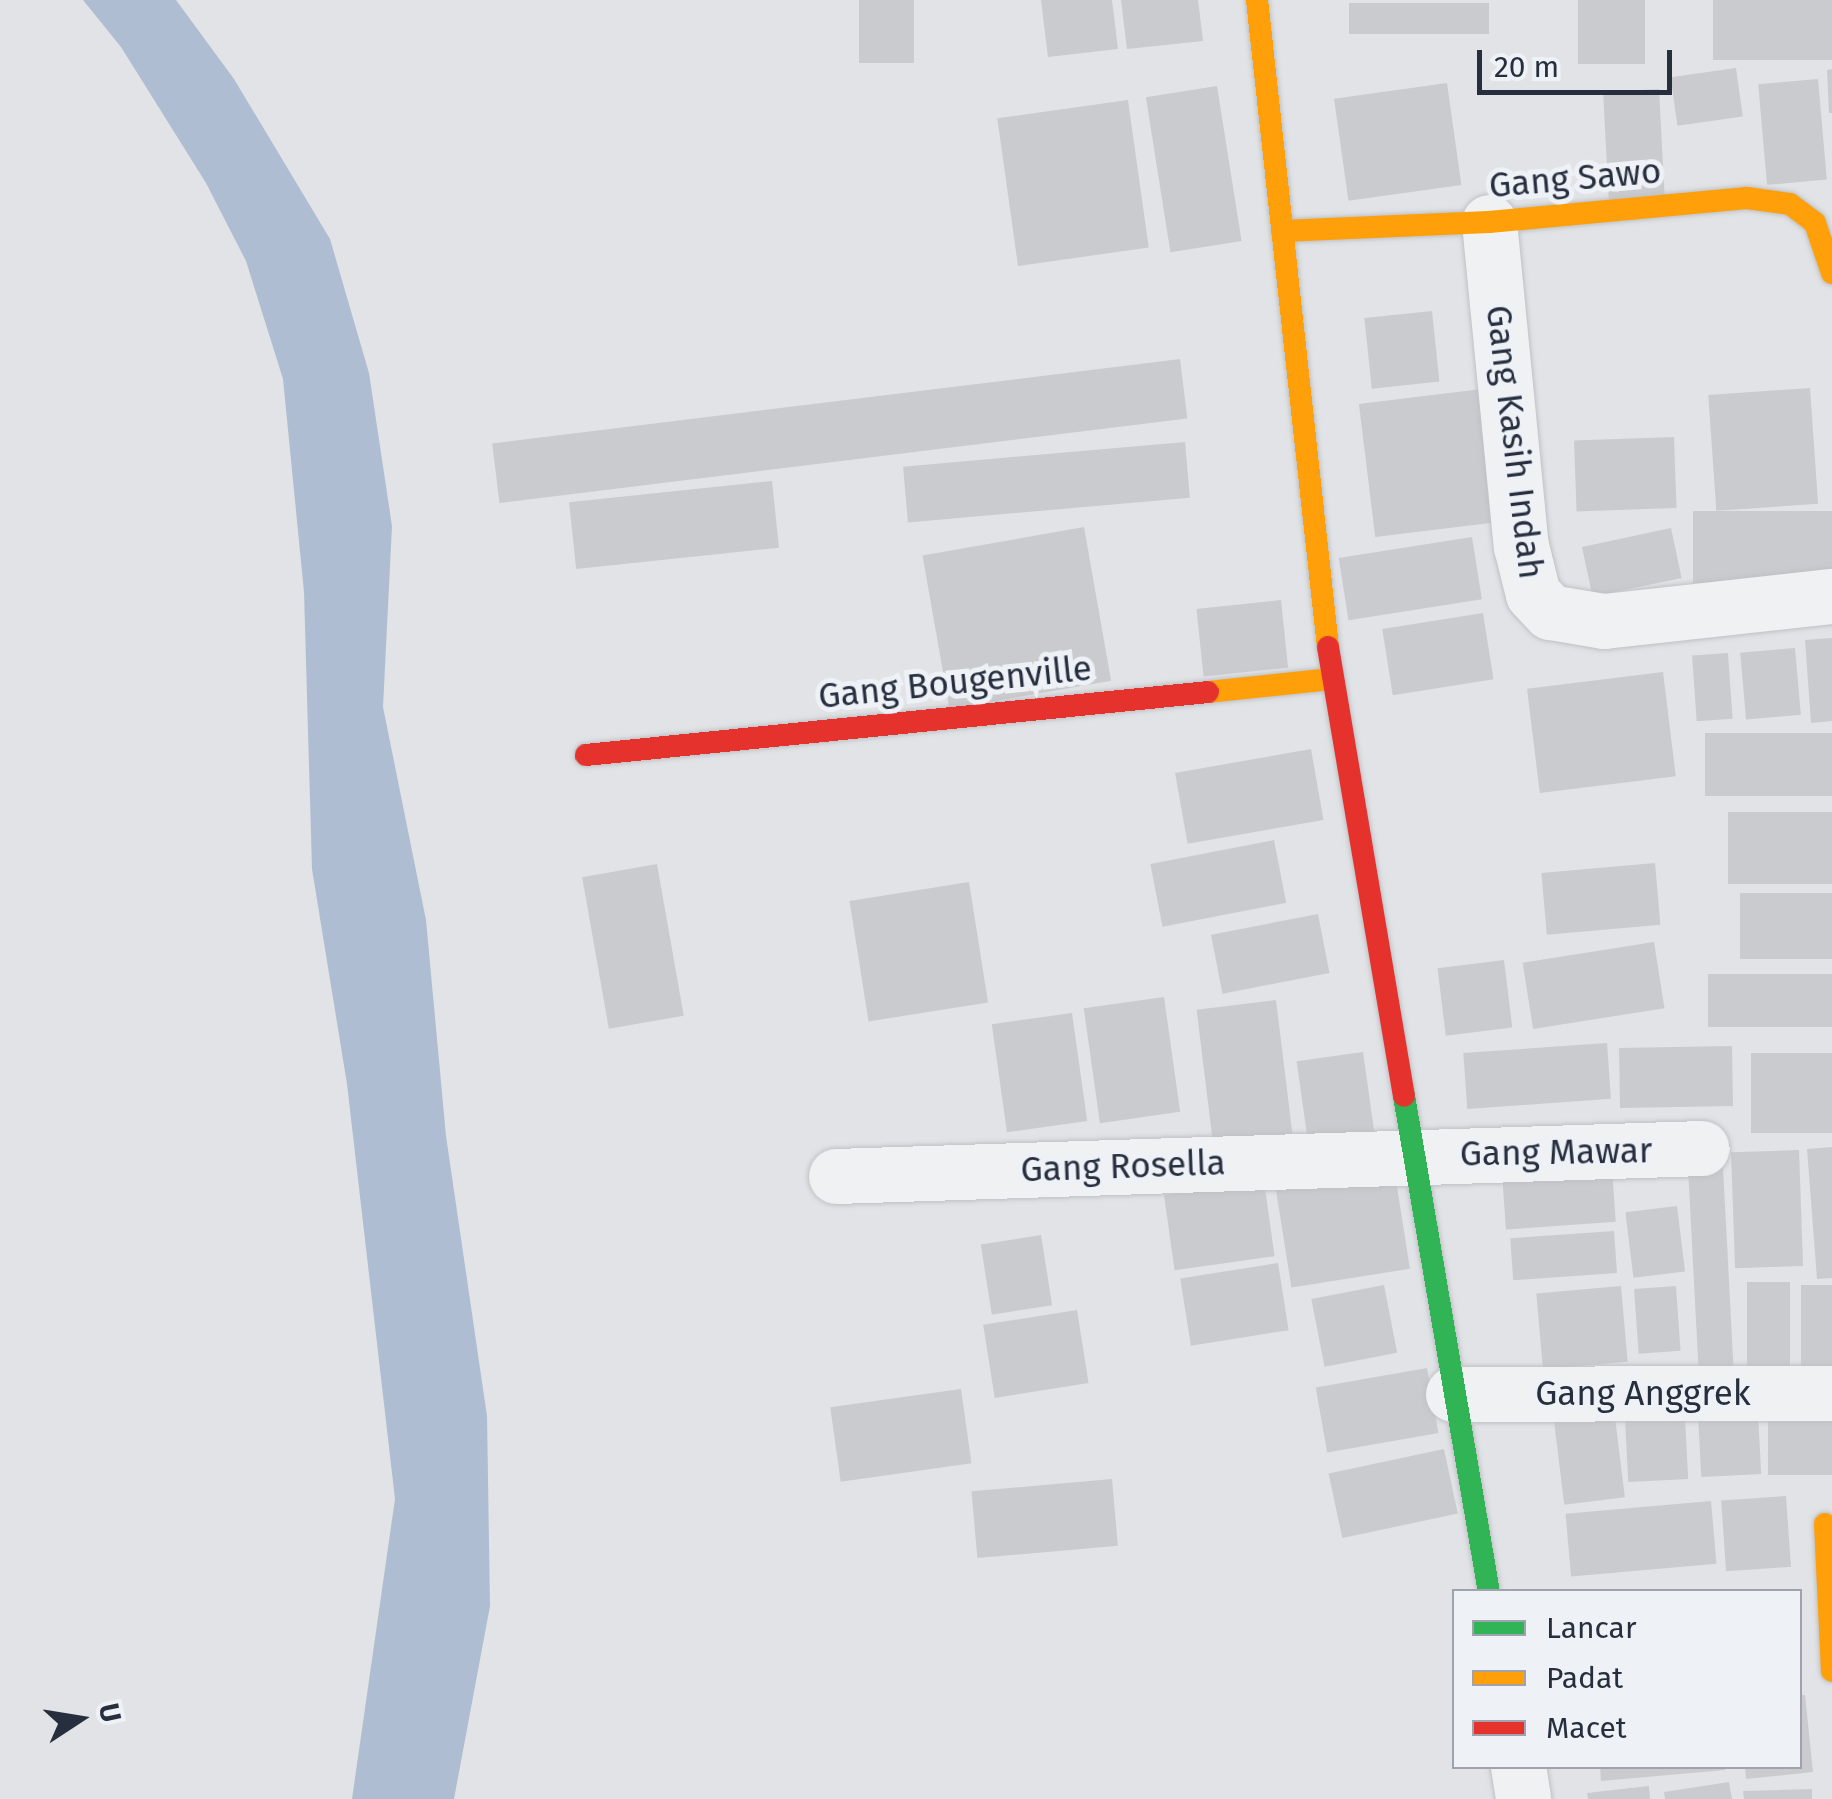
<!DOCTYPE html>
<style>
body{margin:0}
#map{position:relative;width:1832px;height:1799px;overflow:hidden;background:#e1e3e6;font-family:"Fira Sans",sans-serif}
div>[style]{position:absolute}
.water>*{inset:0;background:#afbdd2}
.building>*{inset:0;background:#c9cbce;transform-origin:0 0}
.roads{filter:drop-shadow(0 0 2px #bfc1c4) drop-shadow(0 0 2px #bfc1c4)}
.street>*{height:55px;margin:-27.5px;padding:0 27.5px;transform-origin:27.5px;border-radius:27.5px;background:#f0f1f2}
.fast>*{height:22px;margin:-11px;padding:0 11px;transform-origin:11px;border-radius:11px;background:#30b455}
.slow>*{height:22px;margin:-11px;padding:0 11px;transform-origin:11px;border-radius:11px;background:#ff9f0a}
.jam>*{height:22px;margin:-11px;padding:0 11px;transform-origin:11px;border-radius:11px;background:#e5322d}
span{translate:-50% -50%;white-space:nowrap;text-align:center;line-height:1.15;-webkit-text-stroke:10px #eef1f6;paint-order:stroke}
.street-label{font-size:35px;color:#272f3f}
.legend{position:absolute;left:1452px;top:1589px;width:350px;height:180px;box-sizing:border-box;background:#eef1f6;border:2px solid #9ea3ad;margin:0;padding:12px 18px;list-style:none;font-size:30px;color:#272f3f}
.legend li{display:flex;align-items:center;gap:20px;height:50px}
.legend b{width:50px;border:2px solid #9ea3ad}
.north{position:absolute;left:30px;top:1669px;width:100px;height:100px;-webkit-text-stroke:8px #eef1f6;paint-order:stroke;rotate:78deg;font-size:28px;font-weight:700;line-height:40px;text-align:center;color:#272f3f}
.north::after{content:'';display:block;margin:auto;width:35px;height:45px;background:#272f3f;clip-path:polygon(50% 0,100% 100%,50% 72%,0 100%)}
.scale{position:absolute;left:1477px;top:50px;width:195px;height:45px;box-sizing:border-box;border:5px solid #272f3f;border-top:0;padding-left:12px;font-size:30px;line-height:35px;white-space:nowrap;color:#272f3f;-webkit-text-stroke:8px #eef1f6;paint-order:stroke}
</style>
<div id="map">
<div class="water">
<i style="clip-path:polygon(83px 0,176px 0,234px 79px,330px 239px,369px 373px,392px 526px,383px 707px,426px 920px,446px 1136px,487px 1416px,490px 1606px,454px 1799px,352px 1799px,395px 1499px,347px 1084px,312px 869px,304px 592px,283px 379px,246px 261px,206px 183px,121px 47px)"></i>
</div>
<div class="building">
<i style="left:859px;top:0;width:55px;height:63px"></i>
<i style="clip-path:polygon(1041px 0,1112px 0,1118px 49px,1048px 57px)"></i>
<i style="clip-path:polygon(1121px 0,1198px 0,1203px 41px,1127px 49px)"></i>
<i style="left:1578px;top:0;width:67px;height:64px"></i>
<i style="left:1713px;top:0;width:119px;height:60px"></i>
<i style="left:1349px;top:3px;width:140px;height:31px"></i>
<i style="left:1736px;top:68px;width:49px;height:66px;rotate:82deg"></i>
<i style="clip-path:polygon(1832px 69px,1832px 113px,1829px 113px,1827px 70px)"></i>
<i style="left:1818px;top:79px;width:101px;height:60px;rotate:85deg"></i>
<i style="left:1447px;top:83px;width:103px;height:114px;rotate:82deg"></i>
<i style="left:1217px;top:86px;width:157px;height:72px;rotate:81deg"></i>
<i style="left:1659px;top:89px;width:115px;height:56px;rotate:87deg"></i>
<i style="left:1128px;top:100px;width:149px;height:132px;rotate:82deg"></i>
<i style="left:1432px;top:311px;width:71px;height:68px;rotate:84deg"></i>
<i style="left:1180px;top:359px;width:60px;height:693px;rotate:83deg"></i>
<i style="left:1810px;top:388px;width:116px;height:102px;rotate:86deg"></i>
<i style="left:1482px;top:389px;width:134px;height:124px;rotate:83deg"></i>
<i style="left:1674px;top:437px;width:71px;height:100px;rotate:88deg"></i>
<i style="left:1185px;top:442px;width:56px;height:283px;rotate:85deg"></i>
<i style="left:772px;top:481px;width:67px;height:204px;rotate:84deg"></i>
<i style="left:1832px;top:511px;width:72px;height:139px;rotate:90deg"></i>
<i style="left:1084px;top:527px;width:156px;height:164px;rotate:80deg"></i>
<i style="left:1671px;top:528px;width:51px;height:91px;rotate:78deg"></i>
<i style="left:1472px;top:537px;width:63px;height:135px;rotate:81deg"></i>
<i style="left:1281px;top:600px;width:68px;height:85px;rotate:84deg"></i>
<i style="left:1483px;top:613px;width:67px;height:102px;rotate:81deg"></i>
<i style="clip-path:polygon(1832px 638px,1832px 721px,1811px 723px,1805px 640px)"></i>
<i style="left:1795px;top:648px;width:67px;height:55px;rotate:85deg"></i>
<i style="left:1728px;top:653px;width:66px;height:36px;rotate:86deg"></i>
<i style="left:1663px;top:672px;width:105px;height:137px;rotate:83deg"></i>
<i style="left:1832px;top:733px;width:63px;height:127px;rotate:90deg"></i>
<i style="left:1311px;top:749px;width:72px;height:138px;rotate:80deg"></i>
<i style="left:1832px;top:812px;width:72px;height:104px;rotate:90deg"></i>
<i style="left:1274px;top:840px;width:64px;height:126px;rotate:79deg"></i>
<i style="left:1655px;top:863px;width:62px;height:114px;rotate:85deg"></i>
<i style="left:657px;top:864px;width:154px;height:76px;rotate:80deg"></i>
<i style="left:969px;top:882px;width:122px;height:121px;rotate:81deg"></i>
<i style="left:1832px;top:893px;width:66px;height:92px;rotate:90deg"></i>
<i style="left:1318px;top:914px;width:60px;height:109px;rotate:79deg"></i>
<i style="left:1654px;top:942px;width:67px;height:133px;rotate:81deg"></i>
<i style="left:1504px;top:960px;width:68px;height:67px;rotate:83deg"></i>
<i style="left:1832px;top:974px;width:53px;height:124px;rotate:90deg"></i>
<i style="left:1164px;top:997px;width:116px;height:81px;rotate:82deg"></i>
<i style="left:1276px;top:1000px;width:149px;height:80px;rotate:83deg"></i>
<i style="left:1072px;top:1013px;width:109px;height:81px;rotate:82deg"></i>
<i style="left:1607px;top:1043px;width:56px;height:144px;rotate:86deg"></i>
<i style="left:1732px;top:1046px;width:60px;height:113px;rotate:89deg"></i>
<i style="left:1363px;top:1052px;width:80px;height:67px;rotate:82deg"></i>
<i style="left:1832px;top:1053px;width:80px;height:81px;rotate:90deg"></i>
<i style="clip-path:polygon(1832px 1147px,1832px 1278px,1817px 1279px,1807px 1149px)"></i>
<i style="left:1799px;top:1150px;width:116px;height:68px;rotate:88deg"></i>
<i style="left:1723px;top:1167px;width:221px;height:35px;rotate:87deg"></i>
<i style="left:1394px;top:1168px;width:102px;height:120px;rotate:81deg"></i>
<i style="left:1612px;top:1169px;width:53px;height:110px;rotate:86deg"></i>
<i style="left:1264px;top:1181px;width:76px;height:101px;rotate:82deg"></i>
<i style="left:1677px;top:1206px;width:66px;height:52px;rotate:83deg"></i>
<i style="left:1614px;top:1231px;width:42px;height:104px;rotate:86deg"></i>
<i style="left:1041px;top:1235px;width:71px;height:61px;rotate:81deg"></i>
<i style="left:1278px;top:1263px;width:68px;height:99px;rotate:81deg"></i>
<i style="left:1747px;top:1282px;width:43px;height:93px"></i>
<i style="left:1384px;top:1285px;width:69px;height:74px;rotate:79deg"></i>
<i style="left:1801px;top:1285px;width:31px;height:87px"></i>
<i style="left:1621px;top:1286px;width:76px;height:85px;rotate:85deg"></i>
<i style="left:1676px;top:1286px;width:65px;height:42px;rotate:86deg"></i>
<i style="left:1077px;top:1310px;width:74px;height:95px;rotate:81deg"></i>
<i style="left:1427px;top:1368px;width:66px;height:113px;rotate:80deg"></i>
<i style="left:961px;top:1389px;width:75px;height:132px;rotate:82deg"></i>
<i style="left:1757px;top:1394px;width:80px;height:60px;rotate:87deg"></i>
<i style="left:1832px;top:1397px;width:78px;height:64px;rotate:90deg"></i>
<i style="left:1684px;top:1399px;width:80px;height:60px;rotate:87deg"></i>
<i style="left:1613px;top:1401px;width:97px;height:61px;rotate:83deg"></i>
<i style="left:1444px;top:1449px;width:66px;height:118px;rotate:78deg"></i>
<i style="left:1112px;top:1479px;width:67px;height:141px;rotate:85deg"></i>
<i style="left:1786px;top:1496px;width:71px;height:65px;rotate:86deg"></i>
<i style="left:1711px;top:1501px;width:63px;height:146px;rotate:85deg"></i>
<i style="clip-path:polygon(1800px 1695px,1805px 1695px,1813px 1772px,1746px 1779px,1745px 1766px,1800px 1766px)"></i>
<i style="clip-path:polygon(1600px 1766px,1724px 1766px,1725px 1770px,1601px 1781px)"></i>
<i style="clip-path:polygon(1729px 1782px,1732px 1799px,1665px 1799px,1664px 1792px)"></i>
<i style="clip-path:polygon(1649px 1786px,1650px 1799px,1588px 1799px,1587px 1793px)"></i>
<i style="clip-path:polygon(1812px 1789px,1812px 1799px,1744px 1799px,1743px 1791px)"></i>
</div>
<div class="roads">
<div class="street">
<i style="left:1489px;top:222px;width:326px;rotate:84.4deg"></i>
<i style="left:1521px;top:546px;width:49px;rotate:76deg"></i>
<i style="left:1533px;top:594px;width:25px;rotate:47deg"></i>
<i style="left:1550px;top:612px;width:55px;rotate:9.5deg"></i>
<i style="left:1604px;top:621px;width:229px;rotate:-6.3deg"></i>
<i style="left:836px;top:1176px;width:866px;rotate:-1.85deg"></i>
<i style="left:1453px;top:1394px;width:379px;rotate:-0.2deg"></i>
<i style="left:1518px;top:1766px;width:33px;rotate:81deg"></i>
</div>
<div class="fast">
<i style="left:1404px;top:1096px;width:503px;rotate:80.28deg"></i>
</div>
<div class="slow">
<i style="left:1257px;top:0;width:651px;rotate:83.74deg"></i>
<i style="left:1282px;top:231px;width:207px;rotate:-2.5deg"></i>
<i style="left:1489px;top:222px;width:259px;rotate:-5.3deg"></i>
<i style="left:1747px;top:198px;width:43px;rotate:7.9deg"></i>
<i style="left:1790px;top:204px;width:31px;rotate:37deg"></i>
<i style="left:1815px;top:223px;width:53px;rotate:71.2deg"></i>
<i style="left:1208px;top:692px;width:125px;rotate:-6deg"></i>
<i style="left:1825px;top:1524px;width:147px;rotate:87.3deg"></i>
</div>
<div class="jam">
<i style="left:1328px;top:647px;width:455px;rotate:80.4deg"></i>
<i style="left:586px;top:755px;width:625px;rotate:-5.78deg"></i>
</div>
</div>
<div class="street-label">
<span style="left:1575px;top:178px;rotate:-5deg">Gang Sawo</span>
<span style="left:1515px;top:442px;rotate:83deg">Gang Kasih Indah</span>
<span style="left:955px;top:682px;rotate:-6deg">Gang Bougenville</span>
<span style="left:1556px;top:1152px;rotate:-1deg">Gang Mawar</span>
<span style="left:1123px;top:1166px;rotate:-2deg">Gang Rosella</span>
<span style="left:1643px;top:1393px">Gang Anggrek</span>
</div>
<ul class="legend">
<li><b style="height:12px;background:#30b455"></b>Lancar</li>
<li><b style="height:12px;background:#ff9f0a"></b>Padat</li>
<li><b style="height:12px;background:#e5322d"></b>Macet</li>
</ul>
<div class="north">U</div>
<div class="scale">20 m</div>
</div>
